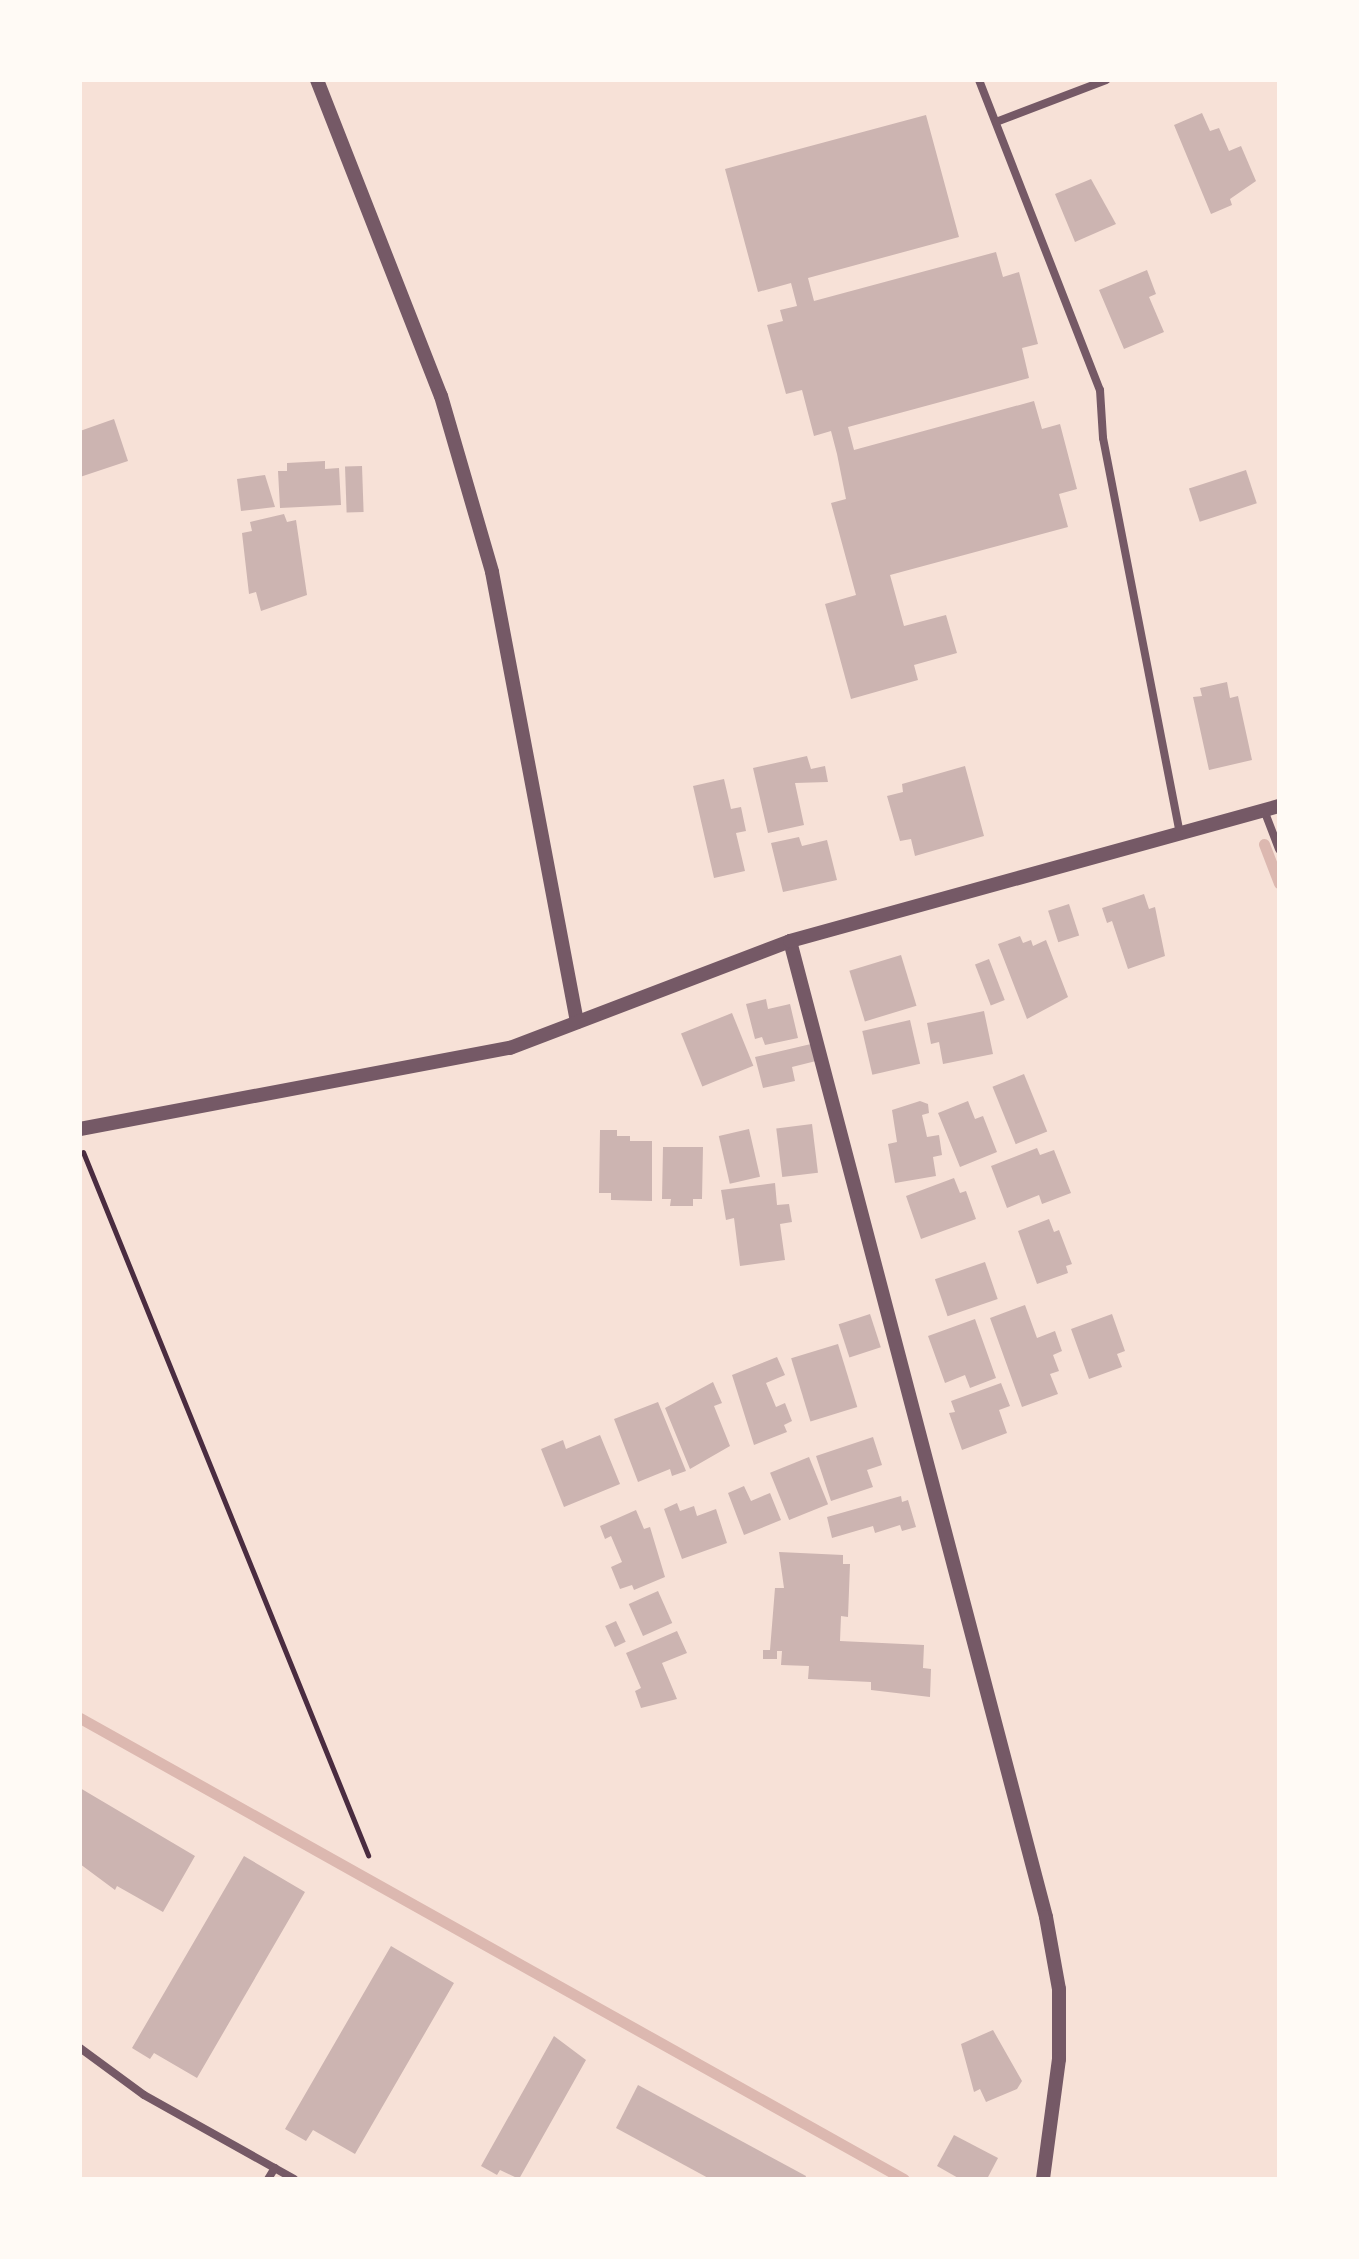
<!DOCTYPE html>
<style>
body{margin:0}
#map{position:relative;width:1359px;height:2259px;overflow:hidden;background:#f7e1d7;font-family:Figtree,sans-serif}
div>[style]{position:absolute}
.stream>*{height:11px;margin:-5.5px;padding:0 5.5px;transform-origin:5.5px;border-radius:5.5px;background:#dcb8b0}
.building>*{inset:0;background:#ccb4b1;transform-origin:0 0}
.path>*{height:5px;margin:-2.5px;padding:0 2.5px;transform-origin:2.5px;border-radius:2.5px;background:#4a2c40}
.minor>*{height:8px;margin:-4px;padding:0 4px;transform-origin:4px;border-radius:4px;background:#755966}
.tertiary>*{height:14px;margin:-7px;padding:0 7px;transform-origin:7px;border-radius:7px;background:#755966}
span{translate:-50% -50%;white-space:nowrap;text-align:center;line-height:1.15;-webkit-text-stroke:8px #fffaf5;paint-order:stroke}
.frame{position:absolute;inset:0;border:82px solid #fffaf5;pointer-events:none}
</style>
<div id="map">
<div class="stream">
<i style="left:1264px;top:844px;width:42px;rotate:69deg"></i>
<i style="left:80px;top:1718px;width:944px;rotate:29.23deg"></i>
</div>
<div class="building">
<i style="clip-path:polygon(1202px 113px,1210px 131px,1219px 128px,1229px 151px,1241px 146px,1256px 181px,1230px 199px,1232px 205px,1211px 214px,1174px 125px)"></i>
<i style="clip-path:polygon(926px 115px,959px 237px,808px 278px,814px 301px,996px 252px,1003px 277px,1019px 272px,1038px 344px,1022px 348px,1029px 378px,848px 427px,854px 450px,1034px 401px,1042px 429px,1060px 424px,1077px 489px,1059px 494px,1068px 527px,890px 575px,904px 626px,946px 615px,957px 653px,914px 665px,918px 680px,851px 699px,825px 604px,856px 595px,831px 503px,846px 499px,837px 454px,831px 431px,814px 436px,802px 390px,786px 394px,767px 325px,783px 321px,780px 310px,797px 306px,791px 283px,758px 292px,725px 169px)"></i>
<i style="clip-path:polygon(1091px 179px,1116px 224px,1075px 242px,1055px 194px)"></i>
<i style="clip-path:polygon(1147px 270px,1156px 294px,1149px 297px,1164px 332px,1124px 349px,1099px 290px)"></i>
<i style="clip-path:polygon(114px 419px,128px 461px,80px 477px,80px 431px)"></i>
<i style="clip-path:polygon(325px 461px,325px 469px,339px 468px,341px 505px,280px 508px,278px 471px,287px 471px,287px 463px)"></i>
<i style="left:362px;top:466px;width:46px;height:17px;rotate:88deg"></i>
<i style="left:1246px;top:470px;width:35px;height:60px;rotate:72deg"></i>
<i style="clip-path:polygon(265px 475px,275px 507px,241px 511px,237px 479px)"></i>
<i style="clip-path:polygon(284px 514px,287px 522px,296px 520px,307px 595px,261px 611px,256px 592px,249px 594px,242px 533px,252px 531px,250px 522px)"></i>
<i style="clip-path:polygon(1227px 682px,1230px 698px,1238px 696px,1252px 760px,1209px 770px,1193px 697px,1202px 696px,1200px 688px)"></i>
<i style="clip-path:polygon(807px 756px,811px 769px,825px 766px,828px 782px,795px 783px,804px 825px,768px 833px,753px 768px)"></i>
<i style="clip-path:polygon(965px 766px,984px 836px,915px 856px,911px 839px,900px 841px,887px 796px,903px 792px,902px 784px)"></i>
<i style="clip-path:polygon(724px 779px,731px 809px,741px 807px,746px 831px,736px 833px,745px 871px,714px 878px,693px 786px)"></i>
<i style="clip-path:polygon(799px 837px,802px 846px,827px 840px,837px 880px,783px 892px,771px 843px)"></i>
<i style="clip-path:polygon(1144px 894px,1149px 909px,1155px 907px,1165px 956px,1128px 969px,1112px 921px,1107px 923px,1102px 908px)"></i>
<i style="left:1069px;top:904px;width:33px;height:22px;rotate:72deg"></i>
<i style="clip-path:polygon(1020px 936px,1023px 943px,1031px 940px,1033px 946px,1046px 940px,1068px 997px,1027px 1019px,998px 944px)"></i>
<i style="left:901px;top:955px;width:53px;height:54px;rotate:73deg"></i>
<i style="left:989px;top:959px;width:44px;height:15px;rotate:69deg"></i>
<i style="clip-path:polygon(766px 999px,768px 1009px,790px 1004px,798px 1038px,765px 1045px,762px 1037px,755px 1039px,746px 1004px)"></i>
<i style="clip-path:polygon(984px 1011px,993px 1054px,943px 1064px,939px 1042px,931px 1044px,927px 1023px)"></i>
<i style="left:732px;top:1013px;width:57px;height:55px;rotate:68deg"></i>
<i style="left:910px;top:1020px;width:45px;height:49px;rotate:77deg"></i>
<i style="clip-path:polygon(811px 1044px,816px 1061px,792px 1067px,795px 1081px,763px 1088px,755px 1057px)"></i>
<i style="left:1024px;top:1074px;width:62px;height:34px;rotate:68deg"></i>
<i style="clip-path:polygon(920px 1101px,928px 1104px,929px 1113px,922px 1115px,927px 1137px,939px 1135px,942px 1155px,933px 1157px,936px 1176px,895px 1183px,888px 1144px,897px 1142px,892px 1110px)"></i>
<i style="clip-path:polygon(968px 1101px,975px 1119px,983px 1116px,997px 1152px,960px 1167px,938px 1113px)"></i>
<i style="left:812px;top:1124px;width:49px;height:36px;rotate:83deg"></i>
<i style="left:749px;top:1129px;width:49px;height:31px;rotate:77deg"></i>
<i style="clip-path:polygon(600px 1130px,617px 1130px,617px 1136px,630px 1136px,630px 1141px,652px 1141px,652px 1201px,611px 1200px,611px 1193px,599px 1193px)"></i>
<i style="clip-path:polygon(663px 1147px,703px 1147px,702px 1199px,693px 1199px,693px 1206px,670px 1206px,671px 1199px,662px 1199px)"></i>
<i style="clip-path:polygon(1037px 1148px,1040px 1155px,1054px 1150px,1071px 1193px,1042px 1204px,1039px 1195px,1007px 1208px,991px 1166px)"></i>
<i style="clip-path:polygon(954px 1178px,960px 1193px,966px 1191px,976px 1219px,921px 1239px,906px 1196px)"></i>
<i style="clip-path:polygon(775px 1183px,777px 1205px,789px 1204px,792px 1222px,780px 1224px,785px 1260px,740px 1266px,734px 1218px,726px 1220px,721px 1190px)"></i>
<i style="clip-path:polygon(1049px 1219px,1054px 1232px,1059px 1230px,1072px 1264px,1066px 1266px,1068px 1273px,1037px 1284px,1018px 1231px)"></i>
<i style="left:985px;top:1262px;width:39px;height:53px;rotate:71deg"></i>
<i style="clip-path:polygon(1025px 1305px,1037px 1338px,1055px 1331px,1062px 1351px,1053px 1355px,1059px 1371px,1050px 1374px,1058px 1394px,1022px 1407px,990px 1318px)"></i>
<i style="left:870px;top:1314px;width:35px;height:33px;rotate:72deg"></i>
<i style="clip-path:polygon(1112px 1314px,1125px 1351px,1117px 1354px,1122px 1367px,1089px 1379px,1071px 1329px)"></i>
<i style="clip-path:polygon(975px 1319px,996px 1378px,970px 1388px,965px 1375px,945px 1383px,928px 1336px)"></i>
<i style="left:838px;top:1344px;width:66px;height:49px;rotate:73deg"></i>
<i style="clip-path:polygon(777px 1357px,785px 1375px,766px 1383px,776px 1407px,785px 1403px,792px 1421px,784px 1425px,787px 1432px,754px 1445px,732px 1375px)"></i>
<i style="clip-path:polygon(713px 1382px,722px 1403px,714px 1406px,730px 1446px,690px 1469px,665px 1408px)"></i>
<i style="clip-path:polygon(1001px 1383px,1010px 1406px,999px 1410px,1007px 1433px,962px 1450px,949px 1413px,955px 1412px,951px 1401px)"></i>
<i style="clip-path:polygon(658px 1402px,686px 1471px,672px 1476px,670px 1469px,638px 1482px,614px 1419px)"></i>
<i style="clip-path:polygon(600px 1435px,620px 1484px,564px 1507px,541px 1449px,563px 1440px,566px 1449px)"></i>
<i style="clip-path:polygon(873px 1437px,882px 1465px,867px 1470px,873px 1487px,831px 1501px,816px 1456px)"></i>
<i style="left:809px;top:1457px;width:51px;height:42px;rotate:68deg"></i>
<i style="clip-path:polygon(744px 1486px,751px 1501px,770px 1493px,781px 1520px,744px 1535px,728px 1493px)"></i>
<i style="clip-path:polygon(901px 1496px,902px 1502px,908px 1500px,916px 1527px,902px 1531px,900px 1525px,875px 1533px,873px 1526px,832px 1538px,827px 1517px)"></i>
<i style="clip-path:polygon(677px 1503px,680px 1511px,694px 1506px,697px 1516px,716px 1509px,727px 1543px,682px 1559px,664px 1509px)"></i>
<i style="clip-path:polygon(636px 1510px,644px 1529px,650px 1527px,665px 1577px,634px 1590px,632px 1585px,620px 1589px,611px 1567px,622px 1562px,611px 1536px,605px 1539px,600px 1526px)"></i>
<i style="clip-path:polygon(779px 1552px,843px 1555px,843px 1564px,850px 1564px,848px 1617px,841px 1616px,840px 1641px,924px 1645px,923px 1668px,931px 1669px,930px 1697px,871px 1690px,871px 1682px,808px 1679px,809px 1666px,781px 1665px,782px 1651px,777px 1651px,777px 1659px,763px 1659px,763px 1650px,770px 1650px,775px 1588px,784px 1588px)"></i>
<i style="left:658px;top:1591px;width:35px;height:32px;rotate:66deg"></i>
<i style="left:616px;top:1621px;width:23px;height:12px;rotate:65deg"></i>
<i style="clip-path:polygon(677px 1631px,687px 1653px,662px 1663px,677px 1699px,641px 1708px,635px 1691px,641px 1688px,626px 1653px)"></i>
<i style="clip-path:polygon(80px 1788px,195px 1856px,163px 1912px,117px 1886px,115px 1890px,80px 1864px)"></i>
<i style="clip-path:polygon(244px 1856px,305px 1892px,197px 2078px,154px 2053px,150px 2059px,132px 2048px)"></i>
<i style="clip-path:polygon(391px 1946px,454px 1983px,355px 2154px,313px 2130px,306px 2141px,285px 2129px)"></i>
<i style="clip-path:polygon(993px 2030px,1022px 2081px,1017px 2089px,986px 2102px,980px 2089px,974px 2092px,961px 2044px)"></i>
<i style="clip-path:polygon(554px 2036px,586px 2060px,519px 2179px,500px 2170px,497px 2175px,481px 2166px)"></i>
<i style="clip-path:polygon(638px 2085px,806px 2176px,805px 2179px,710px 2179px,616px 2128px)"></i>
<i style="clip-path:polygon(954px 2135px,998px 2158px,987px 2179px,960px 2179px,937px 2166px)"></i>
</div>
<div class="path">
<i style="left:83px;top:1152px;width:759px;rotate:67.93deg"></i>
</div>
<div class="minor">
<i style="left:979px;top:80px;width:333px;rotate:68.7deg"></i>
<i style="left:1100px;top:390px;width:48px;rotate:86.4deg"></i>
<i style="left:1103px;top:438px;width:403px;rotate:79deg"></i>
<i style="left:996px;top:122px;width:118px;rotate:-20.9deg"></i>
<i style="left:1264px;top:810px;width:42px;rotate:69deg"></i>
<i style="left:80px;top:2048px;width:79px;rotate:36.3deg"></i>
<i style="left:144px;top:2095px;width:172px;rotate:29.2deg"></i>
<i style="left:268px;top:2179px;width:13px;rotate:-58deg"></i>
</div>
<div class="tertiary">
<i style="left:317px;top:80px;width:339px;rotate:68.6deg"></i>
<i style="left:441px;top:396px;width:183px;rotate:73.8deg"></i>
<i style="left:492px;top:572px;width:458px;rotate:79.3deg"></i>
<i style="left:790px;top:941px;width:1009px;rotate:75.3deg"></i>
<i style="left:1046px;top:1917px;width:73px;rotate:79.8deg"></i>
<i style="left:1059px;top:1989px;width:70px;rotate:90deg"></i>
<i style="left:1059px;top:2059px;width:121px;rotate:97.6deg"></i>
<i style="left:80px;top:1129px;width:438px;rotate:-10.7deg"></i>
<i style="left:510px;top:1048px;width:300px;rotate:-20.9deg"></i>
<i style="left:790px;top:941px;width:507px;rotate:-15.43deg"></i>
</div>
<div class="frame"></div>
</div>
